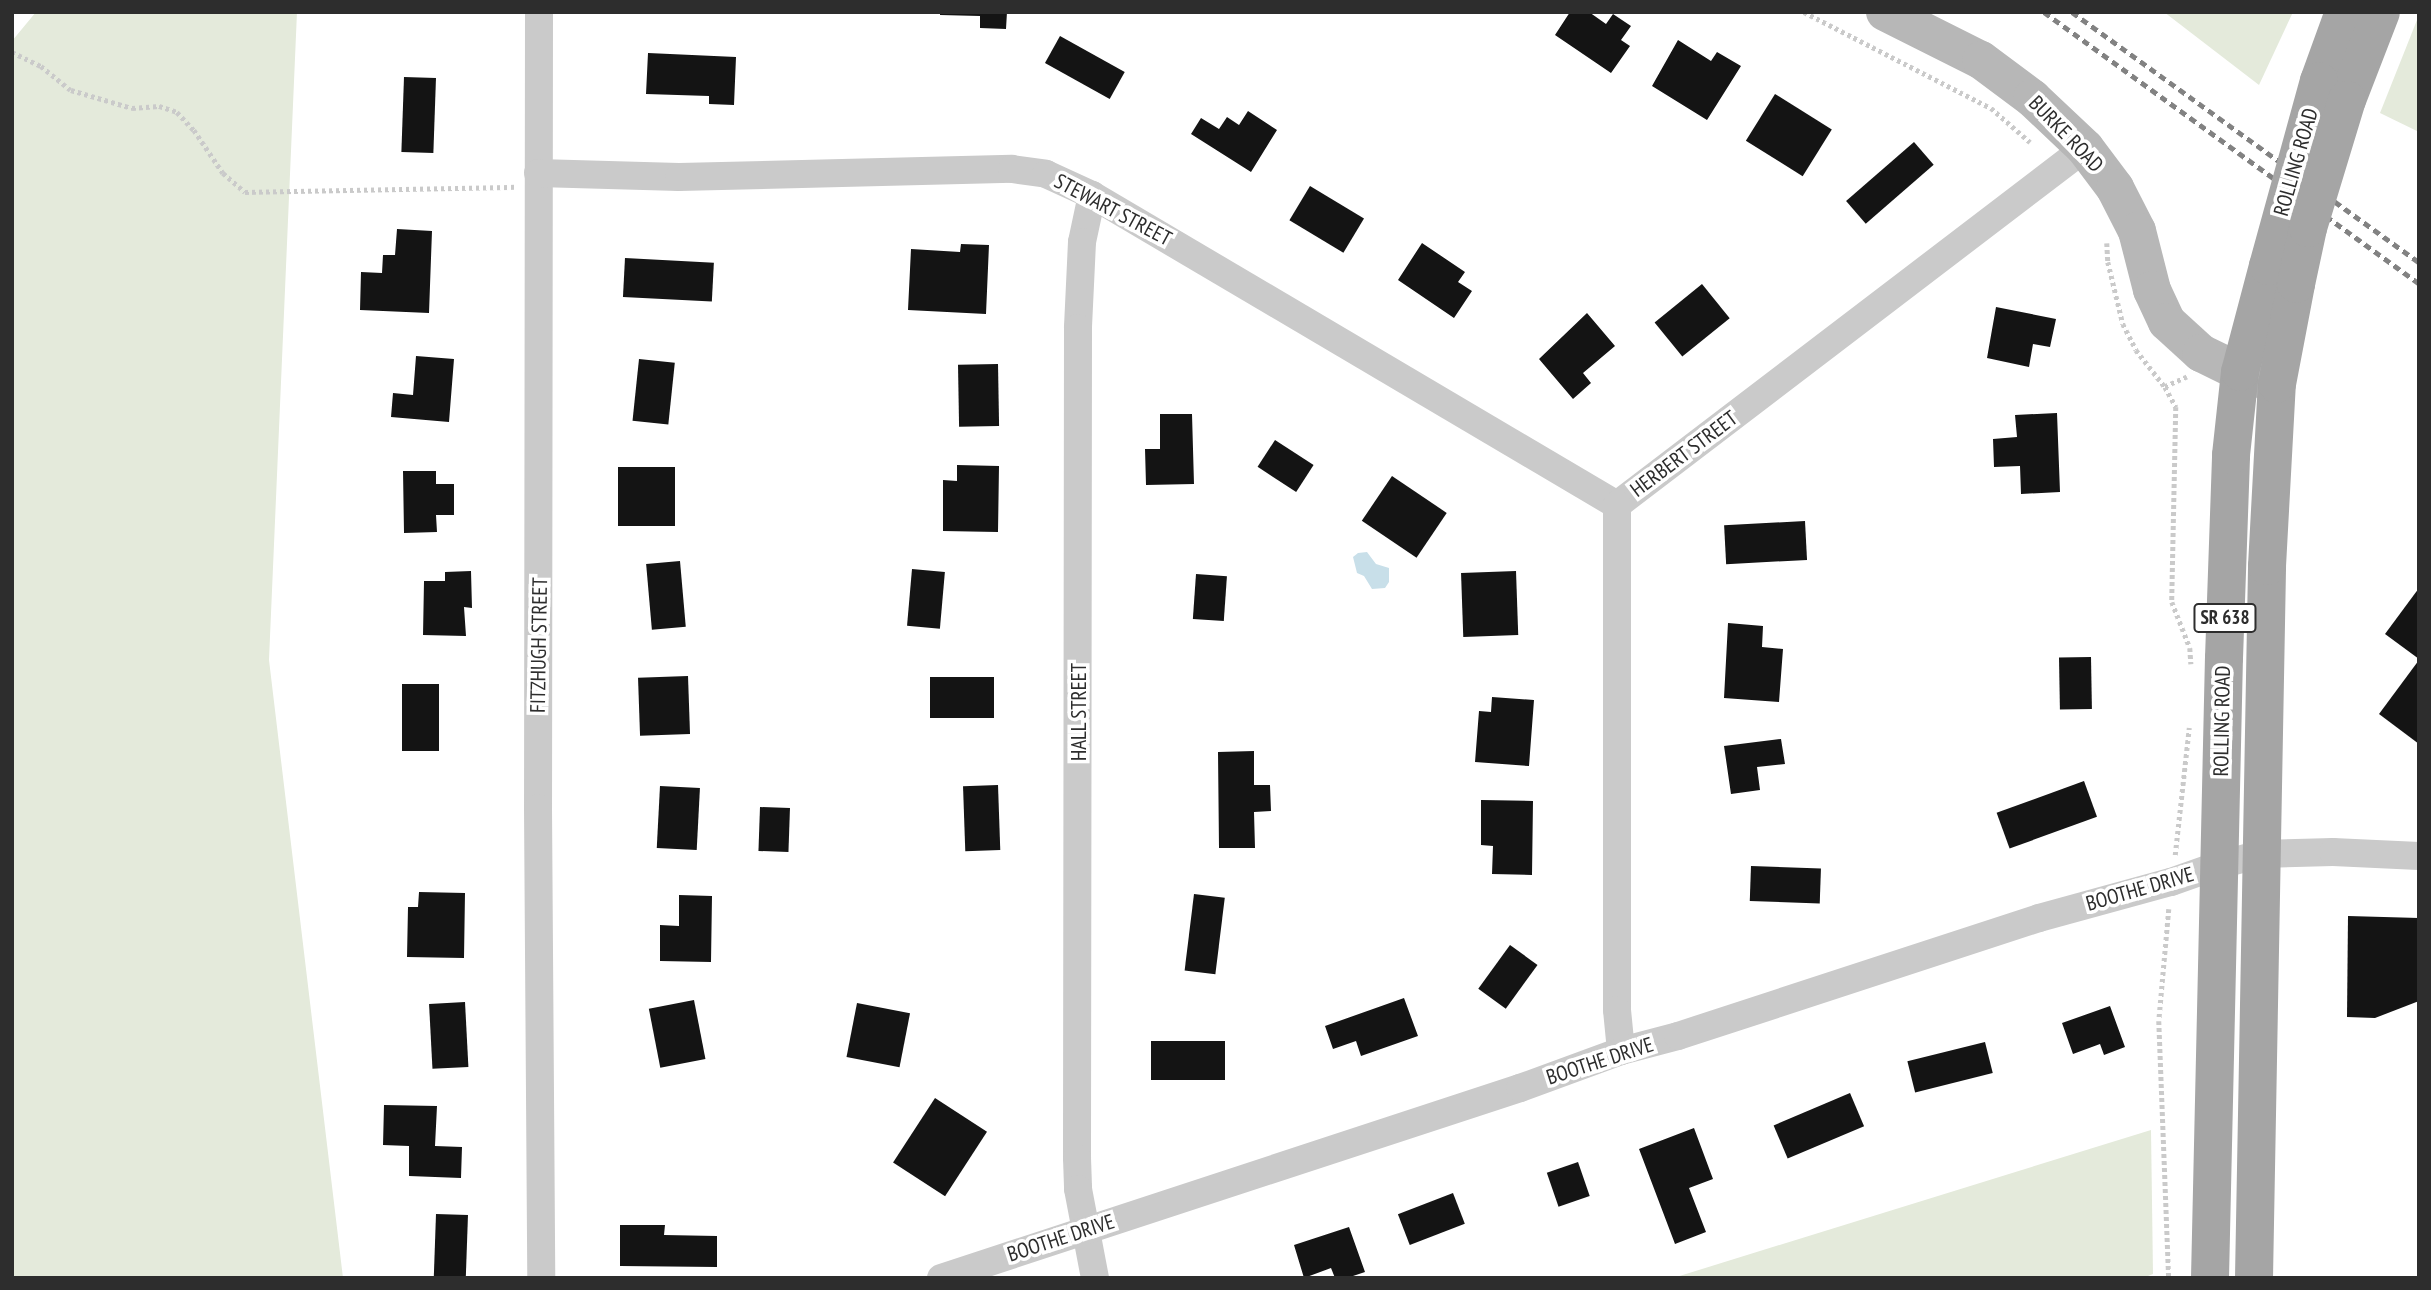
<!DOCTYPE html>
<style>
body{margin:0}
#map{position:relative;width:2431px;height:1290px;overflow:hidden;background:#fff;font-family:"PT Sans Narrow",sans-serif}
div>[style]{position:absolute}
.green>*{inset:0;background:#e4eadb}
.water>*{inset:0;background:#c8dfe9}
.building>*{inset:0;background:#141414;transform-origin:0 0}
.path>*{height:4.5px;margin-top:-2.25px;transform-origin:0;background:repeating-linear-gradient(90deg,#cacaca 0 3.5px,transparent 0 7px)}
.street>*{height:28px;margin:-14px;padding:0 14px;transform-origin:14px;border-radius:14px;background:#cacaca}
.secondary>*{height:38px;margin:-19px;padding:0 19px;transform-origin:19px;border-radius:19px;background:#b7b7b7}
.primary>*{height:38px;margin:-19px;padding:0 19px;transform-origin:19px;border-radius:19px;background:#a5a5a5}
.rail>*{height:5px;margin-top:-2.5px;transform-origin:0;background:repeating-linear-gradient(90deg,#828282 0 7px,transparent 0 12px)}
.primary-bridge>*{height:38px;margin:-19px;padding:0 19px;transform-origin:19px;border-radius:19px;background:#a5a5a5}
span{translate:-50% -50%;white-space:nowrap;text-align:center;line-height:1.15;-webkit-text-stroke:7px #fff;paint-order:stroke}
.shield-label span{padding:2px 5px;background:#fff;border:2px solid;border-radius:5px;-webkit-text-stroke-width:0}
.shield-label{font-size:19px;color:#2d2d2d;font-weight:700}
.street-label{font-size:21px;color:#2d2d2d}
.frame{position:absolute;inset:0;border:14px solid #2d2d2d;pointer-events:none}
</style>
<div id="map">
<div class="green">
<i style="clip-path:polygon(36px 12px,297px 12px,269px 660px,343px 1278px,12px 1278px,12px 41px)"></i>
<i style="clip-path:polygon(2164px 12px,2293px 12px,2259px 85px)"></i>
<i style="clip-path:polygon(2419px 15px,2419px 132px,2380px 113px)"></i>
<i style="clip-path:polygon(2151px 1130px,2153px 1274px,2143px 1278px,1673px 1278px)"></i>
</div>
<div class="water">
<i style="clip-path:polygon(1367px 552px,1376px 564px,1389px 568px,1389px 582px,1385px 588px,1372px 589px,1364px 576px,1357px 573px,1353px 557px,1358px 553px)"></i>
</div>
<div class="building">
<i style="clip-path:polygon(940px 12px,1007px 12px,1006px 29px,980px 28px,980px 16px,940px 15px)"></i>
<i style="clip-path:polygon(1570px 12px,1589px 12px,1606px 24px,1613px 14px,1631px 26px,1621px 40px,1630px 46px,1611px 73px,1555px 35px)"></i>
<i style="left:1060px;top:36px;width:74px;height:31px;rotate:29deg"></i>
<i style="clip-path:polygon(1678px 40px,1711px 61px,1717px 52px,1741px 66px,1707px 120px,1652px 86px)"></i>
<i style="clip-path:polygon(648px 53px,736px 57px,734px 105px,709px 104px,709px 96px,646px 94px)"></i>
<i style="left:404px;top:77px;width:32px;height:75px;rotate:2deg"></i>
<i style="left:1775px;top:94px;width:67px;height:55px;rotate:32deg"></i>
<i style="clip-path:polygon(1248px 111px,1277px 130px,1251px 172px,1191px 134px,1201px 118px,1219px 129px,1227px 117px,1239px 125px)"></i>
<i style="left:1914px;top:142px;width:30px;height:90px;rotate:49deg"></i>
<i style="left:1310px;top:186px;width:63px;height:40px;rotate:31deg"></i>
<i style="clip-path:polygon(397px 229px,432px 231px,429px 313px,360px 310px,361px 272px,382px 273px,383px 255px,395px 255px)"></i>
<i style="clip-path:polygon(1422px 243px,1465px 272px,1458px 282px,1472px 291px,1454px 318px,1398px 280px)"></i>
<i style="clip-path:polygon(961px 244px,989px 245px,986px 314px,908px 310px,911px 249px,960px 252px)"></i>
<i style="left:625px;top:258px;width:89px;height:39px;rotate:3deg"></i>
<i style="left:1702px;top:284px;width:44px;height:61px;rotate:51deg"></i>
<i style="clip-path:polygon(1996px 307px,2056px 319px,2050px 347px,2033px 344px,2029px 367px,1987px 358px)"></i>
<i style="clip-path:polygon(1587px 313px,1615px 346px,1583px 373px,1591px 383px,1573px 399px,1539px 359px)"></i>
<i style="clip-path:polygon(416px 356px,454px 359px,449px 422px,391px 417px,393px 393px,413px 395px)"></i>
<i style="left:639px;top:359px;width:36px;height:62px;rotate:6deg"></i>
<i style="left:998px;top:364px;width:62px;height:40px;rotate:89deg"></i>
<i style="clip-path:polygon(2057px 413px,2060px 492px,2021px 494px,2020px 466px,1994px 467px,1993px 439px,2017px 437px,2015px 415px)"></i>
<i style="clip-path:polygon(1160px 414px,1192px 414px,1194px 484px,1146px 485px,1145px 449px,1160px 449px)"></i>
<i style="left:1275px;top:440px;width:46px;height:32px;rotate:33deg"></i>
<i style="clip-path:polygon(957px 465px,999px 466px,998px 532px,943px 531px,943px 480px,957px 481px)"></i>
<i style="left:618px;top:467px;width:57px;height:59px"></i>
<i style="clip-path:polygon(403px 471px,436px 471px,436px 484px,454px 484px,454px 515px,436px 515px,437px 532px,404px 533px)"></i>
<i style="left:1392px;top:476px;width:66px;height:54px;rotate:34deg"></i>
<i style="left:1805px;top:521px;width:39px;height:81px;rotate:87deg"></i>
<i style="left:680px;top:561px;width:66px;height:34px;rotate:85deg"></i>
<i style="left:912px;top:569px;width:33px;height:57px;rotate:5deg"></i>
<i style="clip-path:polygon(471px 571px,472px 608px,464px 607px,466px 636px,423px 635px,424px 581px,445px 581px,445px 572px)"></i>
<i style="left:1516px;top:571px;width:64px;height:55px;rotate:88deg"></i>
<i style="left:1196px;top:574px;width:31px;height:45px;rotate:4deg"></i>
<i style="clip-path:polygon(2419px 588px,2419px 659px,2385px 634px)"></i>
<i style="clip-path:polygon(1728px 623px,1763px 626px,1762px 647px,1783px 649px,1779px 702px,1724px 698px)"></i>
<i style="left:2091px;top:657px;width:52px;height:32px;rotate:89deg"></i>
<i style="clip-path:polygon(2419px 660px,2419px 744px,2379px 714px)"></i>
<i style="left:688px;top:676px;width:58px;height:50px;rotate:88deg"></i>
<i style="left:930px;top:677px;width:64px;height:41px"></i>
<i style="left:402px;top:684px;width:37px;height:67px"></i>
<i style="clip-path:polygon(1492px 697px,1534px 700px,1529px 766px,1475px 762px,1479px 711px,1491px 712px)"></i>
<i style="clip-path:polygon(1781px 739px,1785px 764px,1757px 767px,1760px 790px,1731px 794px,1724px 746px)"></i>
<i style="clip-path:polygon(1254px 751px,1254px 785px,1270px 785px,1271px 811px,1254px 812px,1255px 848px,1219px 848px,1218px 752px)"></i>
<i style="left:2084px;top:781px;width:38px;height:93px;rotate:70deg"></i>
<i style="left:998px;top:785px;width:65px;height:35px;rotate:88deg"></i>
<i style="left:660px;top:786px;width:40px;height:62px;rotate:3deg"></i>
<i style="clip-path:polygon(1481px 800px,1533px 801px,1532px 875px,1492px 874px,1493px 846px,1481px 845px)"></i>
<i style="left:760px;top:807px;width:30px;height:44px;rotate:2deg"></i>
<i style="left:1751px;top:866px;width:70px;height:35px;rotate:2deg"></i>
<i style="clip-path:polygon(419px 892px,465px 893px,464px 958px,407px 957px,408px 907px,418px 907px)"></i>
<i style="left:1194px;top:894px;width:31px;height:77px;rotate:7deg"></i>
<i style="clip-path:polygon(679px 895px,712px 896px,711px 962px,660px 961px,660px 925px,679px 926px)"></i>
<i style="clip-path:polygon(2348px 916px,2419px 918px,2419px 1001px,2375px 1018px,2347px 1017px)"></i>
<i style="left:1510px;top:945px;width:34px;height:54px;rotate:36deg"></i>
<i style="clip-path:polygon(1404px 998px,1418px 1036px,1361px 1056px,1356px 1041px,1333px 1049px,1325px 1026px)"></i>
<i style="left:694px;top:1000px;width:60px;height:46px;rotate:79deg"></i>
<i style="left:465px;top:1002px;width:65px;height:36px;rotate:87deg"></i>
<i style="left:857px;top:1003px;width:54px;height:55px;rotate:11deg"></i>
<i style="clip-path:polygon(2110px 1006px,2125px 1047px,2104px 1055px,2100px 1044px,2073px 1054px,2062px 1023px)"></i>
<i style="left:1151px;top:1041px;width:74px;height:39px"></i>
<i style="left:1985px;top:1042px;width:32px;height:80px;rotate:76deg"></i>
<i style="left:1850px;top:1093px;width:36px;height:83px;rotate:67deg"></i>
<i style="left:935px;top:1098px;width:62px;height:77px;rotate:33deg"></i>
<i style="clip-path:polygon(384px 1105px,437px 1106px,435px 1146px,462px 1147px,461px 1178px,409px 1176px,409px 1146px,383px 1145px)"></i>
<i style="clip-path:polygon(1694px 1128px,1713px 1179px,1689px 1188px,1706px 1232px,1675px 1244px,1639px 1149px)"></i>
<i style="left:1578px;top:1162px;width:36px;height:33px;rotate:71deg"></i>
<i style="left:1453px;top:1193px;width:33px;height:59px;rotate:69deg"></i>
<i style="left:436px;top:1214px;width:32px;height:64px;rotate:2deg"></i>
<i style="clip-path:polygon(620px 1225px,665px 1225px,664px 1235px,717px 1236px,717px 1267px,620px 1266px)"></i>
<i style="clip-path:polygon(1349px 1227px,1365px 1272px,1347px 1278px,1335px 1278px,1331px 1268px,1304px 1278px,1294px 1245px)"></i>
</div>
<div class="path">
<i style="left:1804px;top:12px;width:210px;rotate:27.2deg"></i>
<i style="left:1991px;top:108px;width:52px;rotate:41.1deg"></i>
<i style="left:12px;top:52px;width:32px;rotate:26deg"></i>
<i style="left:41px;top:66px;width:38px;rotate:39deg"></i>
<i style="left:71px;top:90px;width:64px;rotate:16.4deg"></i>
<i style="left:132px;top:108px;width:27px;rotate:-4deg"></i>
<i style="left:159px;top:106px;width:19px;rotate:18deg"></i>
<i style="left:177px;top:112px;width:25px;rotate:47deg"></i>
<i style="left:194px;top:130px;width:52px;rotate:56deg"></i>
<i style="left:223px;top:173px;width:29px;rotate:41deg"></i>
<i style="left:245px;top:192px;width:270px;rotate:-1.1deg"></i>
<i style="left:2107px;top:243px;width:19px;rotate:87deg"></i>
<i style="left:2108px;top:262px;width:64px;rotate:76.4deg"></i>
<i style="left:2123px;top:324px;width:29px;rotate:63deg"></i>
<i style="left:2136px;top:350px;width:47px;rotate:51.9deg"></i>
<i style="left:2187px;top:377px;width:24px;rotate:156deg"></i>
<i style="left:2165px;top:387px;width:23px;rotate:61deg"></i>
<i style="left:2176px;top:407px;width:195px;rotate:91.2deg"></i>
<i style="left:2172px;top:602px;width:49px;rotate:68.6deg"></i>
<i style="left:2190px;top:648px;width:16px;rotate:86deg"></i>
<i style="left:2175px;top:855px;width:128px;rotate:-83.7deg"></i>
<i style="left:2169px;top:909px;width:112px;rotate:95.1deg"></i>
<i style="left:2159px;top:1021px;width:257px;rotate:87.8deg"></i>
</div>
<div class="street">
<i style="left:539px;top:12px;width:796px;rotate:90.07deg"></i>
<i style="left:538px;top:808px;width:470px;rotate:89.6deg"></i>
<i style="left:538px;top:173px;width:141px;rotate:1.6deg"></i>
<i style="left:679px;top:177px;width:333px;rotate:-1.4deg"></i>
<i style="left:1012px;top:169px;width:34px;rotate:8deg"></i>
<i style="left:1046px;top:174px;width:51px;rotate:24.5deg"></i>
<i style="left:1092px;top:195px;width:610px;rotate:30.56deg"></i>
<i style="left:1092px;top:195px;width:48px;rotate:102deg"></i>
<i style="left:1082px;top:242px;width:86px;rotate:92.7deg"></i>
<i style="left:1078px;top:328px;width:830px;rotate:90.07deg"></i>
<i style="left:1077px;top:1158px;width:31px;rotate:88deg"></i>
<i style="left:1078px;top:1189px;width:91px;rotate:79.2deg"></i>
<i style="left:1617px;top:505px;width:589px;rotate:-37.34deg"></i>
<i style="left:1617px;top:505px;width:505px;rotate:90deg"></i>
<i style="left:1617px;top:1010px;width:41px;rotate:84.4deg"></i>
<i style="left:941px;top:1278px;width:609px;rotate:-18.17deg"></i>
<i style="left:1520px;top:1088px;width:108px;rotate:-20.1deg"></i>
<i style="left:1621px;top:1051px;width:59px;rotate:-14.7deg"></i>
<i style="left:1678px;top:1036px;width:380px;rotate:-18.1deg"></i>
<i style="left:2039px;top:918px;width:137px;rotate:-15.3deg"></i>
<i style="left:2171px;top:882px;width:51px;rotate:-19.5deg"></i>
<i style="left:2219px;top:865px;width:43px;rotate:-14.7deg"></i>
<i style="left:2261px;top:854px;width:72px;rotate:-1.6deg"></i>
<i style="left:2333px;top:852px;width:86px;rotate:2.7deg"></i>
</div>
<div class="secondary">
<i style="left:1885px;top:12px;width:107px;rotate:26.6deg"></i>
<i style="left:1981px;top:60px;width:64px;rotate:36.7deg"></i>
<i style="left:2032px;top:98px;width:73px;rotate:43.3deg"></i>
<i style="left:2085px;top:148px;width:50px;rotate:53.1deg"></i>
<i style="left:2115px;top:188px;width:48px;rotate:62.9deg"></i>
<i style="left:2137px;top:231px;width:61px;rotate:75.7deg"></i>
<i style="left:2152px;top:290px;width:35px;rotate:65deg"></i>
<i style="left:2167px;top:322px;width:46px;rotate:42.4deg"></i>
<i style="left:2201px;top:353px;width:43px;rotate:26deg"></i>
<i style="left:2240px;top:372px;width:34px;rotate:19deg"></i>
</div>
<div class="primary">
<i style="left:2319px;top:81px;width:73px;rotate:-70.1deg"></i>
<i style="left:2347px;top:100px;width:94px;rotate:-68.9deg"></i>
<i style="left:2210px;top:1278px;width:620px;rotate:-88.71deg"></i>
<i style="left:2224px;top:658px;width:203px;rotate:-88deg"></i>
<i style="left:2231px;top:455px;width:83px;rotate:-83.8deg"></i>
<i style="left:2240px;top:372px;width:110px;rotate:-75.2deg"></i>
<i style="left:2254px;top:1278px;width:712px;rotate:-88.95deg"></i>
<i style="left:2267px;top:566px;width:182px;rotate:-86.9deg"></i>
<i style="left:2277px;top:384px;width:102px;rotate:-79.2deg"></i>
</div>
<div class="rail">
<i style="left:2044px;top:12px;width:463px;rotate:35.9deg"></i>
<i style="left:2072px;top:12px;width:428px;rotate:35.8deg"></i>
</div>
<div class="primary-bridge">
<i style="left:2268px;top:266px;width:192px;rotate:-74.6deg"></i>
<i style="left:2296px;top:284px;width:57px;rotate:-77.9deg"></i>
<i style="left:2308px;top:228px;width:134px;rotate:-73.1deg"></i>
</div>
<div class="shield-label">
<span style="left:2225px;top:618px">SR 638</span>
</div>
<div class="street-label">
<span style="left:2066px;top:134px;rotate:46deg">BURKE ROAD</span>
<span style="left:2296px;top:162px;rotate:-74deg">ROLLING ROAD</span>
<span style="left:1113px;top:210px;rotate:28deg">STEWART STREET</span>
<span style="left:1684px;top:454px;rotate:-37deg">HERBERT STREET</span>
<span style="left:539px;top:645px;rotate:-89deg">FITZHUGH STREET</span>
<span style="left:1079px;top:712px;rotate:-90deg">HALL STREET</span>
<span style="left:2222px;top:721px;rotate:-89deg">ROLLING ROAD</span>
<span style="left:2140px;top:889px;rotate:-16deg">BOOTHE DRIVE</span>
<span style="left:1600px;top:1061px;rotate:-18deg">BOOTHE DRIVE</span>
<span style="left:1061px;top:1238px;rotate:-18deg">BOOTHE DRIVE</span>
</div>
<div class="frame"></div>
</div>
